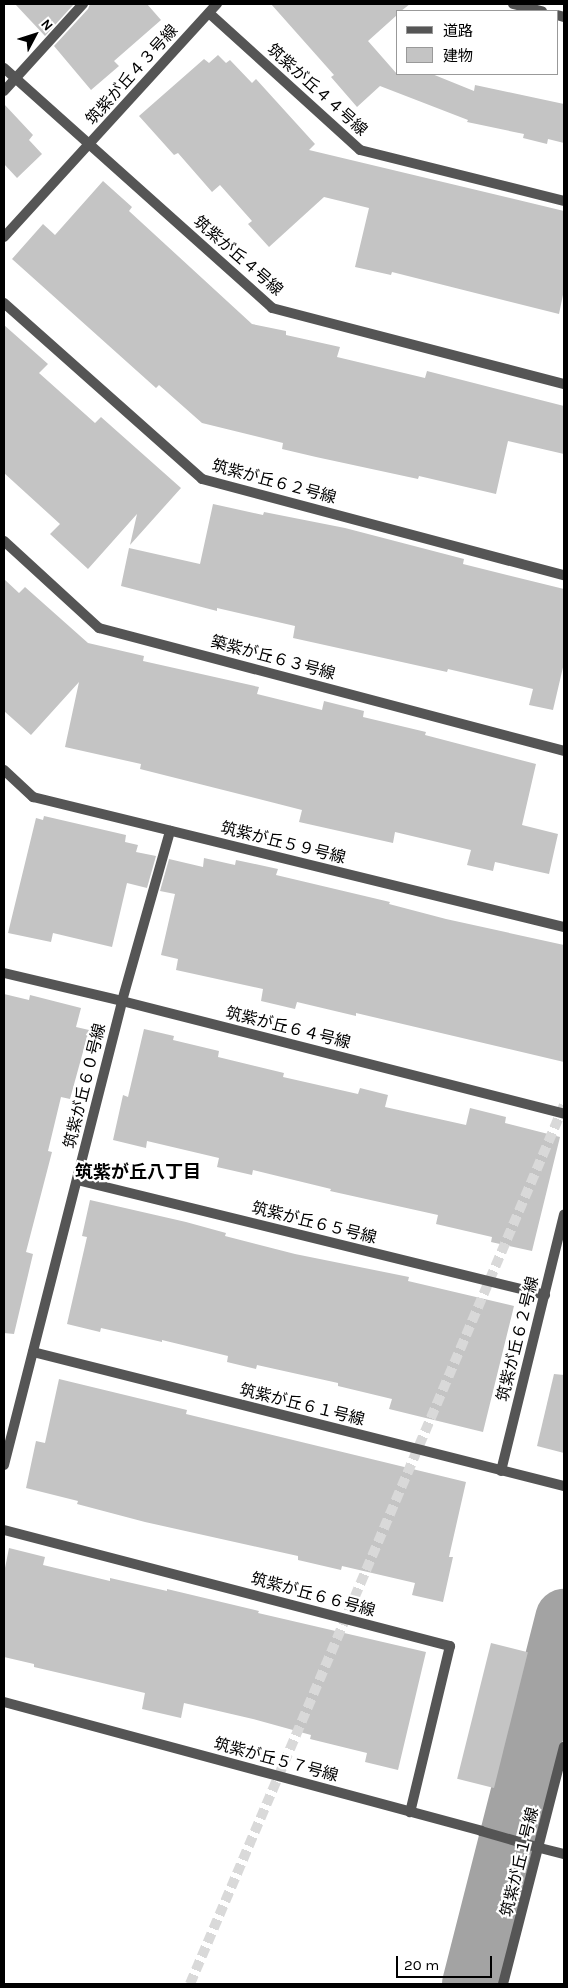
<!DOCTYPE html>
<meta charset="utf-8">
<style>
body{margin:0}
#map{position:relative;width:568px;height:1988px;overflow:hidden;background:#fff;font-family:Karla,"Noto Sans JP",sans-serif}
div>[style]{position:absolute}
.river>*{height:58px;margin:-29px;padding:0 29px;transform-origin:29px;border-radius:29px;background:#a3a3a3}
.building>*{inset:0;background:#c4c4c4;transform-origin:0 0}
.tertiary-tunnel>*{height:10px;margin-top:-5px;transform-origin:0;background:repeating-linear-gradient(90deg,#d9d9d9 0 10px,transparent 0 15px)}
.pedestrian>*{height:10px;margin:-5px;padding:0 5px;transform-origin:5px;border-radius:5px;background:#555}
.minor>*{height:10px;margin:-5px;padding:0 5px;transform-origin:5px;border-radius:5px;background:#555}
.tertiary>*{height:10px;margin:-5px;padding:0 5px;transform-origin:5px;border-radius:5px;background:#555}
.minor-bridge>*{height:10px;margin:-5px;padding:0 5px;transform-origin:5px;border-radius:5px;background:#555}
span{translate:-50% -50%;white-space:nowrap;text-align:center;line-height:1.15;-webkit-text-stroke:4.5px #fff;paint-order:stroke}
.street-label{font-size:16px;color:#000}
.neighbourhood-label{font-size:18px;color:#000;font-weight:700}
.frame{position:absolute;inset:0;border:5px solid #000;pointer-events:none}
.legend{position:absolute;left:396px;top:10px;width:162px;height:65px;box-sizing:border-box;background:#fff;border:1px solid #999;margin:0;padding:6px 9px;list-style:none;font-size:15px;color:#000}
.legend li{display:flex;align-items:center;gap:10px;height:25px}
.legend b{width:25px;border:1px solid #999}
.north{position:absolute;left:10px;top:10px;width:50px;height:50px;-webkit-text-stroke:4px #fff;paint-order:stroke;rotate:50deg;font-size:14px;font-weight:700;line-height:20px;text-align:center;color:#000}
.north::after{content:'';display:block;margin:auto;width:18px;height:22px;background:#000;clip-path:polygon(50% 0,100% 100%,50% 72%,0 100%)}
.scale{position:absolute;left:396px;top:1956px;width:96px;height:22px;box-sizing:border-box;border:2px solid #000;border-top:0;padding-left:6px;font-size:15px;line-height:18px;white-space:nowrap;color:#000;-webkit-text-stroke:4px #fff;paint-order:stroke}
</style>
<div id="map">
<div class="river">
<i style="left:471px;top:1984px;width:378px;rotate:-75.7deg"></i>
</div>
<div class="building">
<i style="clip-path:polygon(15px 4px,74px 4px,45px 36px)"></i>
<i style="clip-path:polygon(90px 4px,147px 4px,161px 20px,114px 61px,119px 66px,91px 90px,54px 46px,88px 9px)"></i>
<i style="clip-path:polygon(271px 4px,410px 4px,401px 11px,397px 11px,397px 15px,368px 41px,397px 74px,432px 74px,474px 91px,475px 85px,564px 104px,564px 143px,548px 139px,547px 144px,523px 138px,524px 134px,467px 122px,468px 120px,380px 86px,357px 107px,331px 77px,334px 75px)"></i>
<i style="clip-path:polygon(218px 55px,226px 63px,230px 60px,252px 83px,256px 79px,315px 144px,309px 150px,564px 211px,564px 290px,559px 314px,392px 272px,391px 275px,355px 267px,369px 208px,324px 197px,269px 247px,248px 224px,252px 221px,220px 185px,212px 192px,178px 153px,174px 155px,139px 116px,204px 59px,209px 63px)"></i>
<i style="clip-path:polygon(4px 104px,33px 135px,29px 140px,42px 154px,17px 178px,4px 164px)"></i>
<i style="clip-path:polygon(103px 181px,132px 207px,129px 211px,252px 324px,286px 331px,286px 335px,340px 347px,337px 357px,425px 378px,427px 371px,564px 406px,564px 454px,508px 441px,496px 494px,419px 476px,418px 479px,316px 457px,282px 449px,283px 443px,202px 423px,159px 385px,156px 388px,12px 259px,43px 224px,55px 235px)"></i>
<i style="clip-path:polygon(4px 325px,48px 364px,39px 373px,95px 423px,101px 417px,181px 488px,130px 545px,137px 514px,88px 569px,50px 534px,60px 524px,4px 473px)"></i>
<i style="clip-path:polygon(213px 504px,263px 515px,264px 512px,345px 528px,464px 559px,463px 564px,564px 589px,564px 663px,553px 710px,529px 705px,533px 689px,448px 669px,447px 672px,293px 638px,295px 626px,217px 608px,217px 611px,121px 586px,129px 548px,200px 564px)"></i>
<i style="clip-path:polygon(4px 579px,19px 593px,25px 587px,88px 643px,144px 656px,143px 661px,259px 687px,257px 694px,322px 710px,324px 701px,364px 711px,363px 717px,426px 732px,425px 735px,536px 764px,522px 825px,558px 834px,549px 874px,495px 862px,493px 871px,467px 865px,471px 850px,395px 832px,393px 843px,299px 822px,302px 810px,140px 769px,141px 764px,65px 747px,79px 682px,31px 735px,4px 711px)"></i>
<i style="clip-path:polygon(44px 816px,126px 835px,125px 842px,138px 845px,136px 852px,156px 856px,147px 888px,127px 883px,112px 947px,53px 933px,51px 942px,8px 933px,36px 818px,43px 820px)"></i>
<i style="clip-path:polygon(204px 858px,235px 865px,236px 860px,278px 869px,276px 875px,390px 902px,389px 904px,446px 919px,564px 945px,564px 1062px,356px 1013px,356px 1016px,297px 1002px,295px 1009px,261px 1001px,263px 989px,176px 970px,178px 959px,161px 955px,175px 894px,160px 891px,169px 859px,203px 867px)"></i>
<i style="clip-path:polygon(4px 994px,29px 1000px,30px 995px,81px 1008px,76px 1027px,89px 1030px,70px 1099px,61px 1097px,48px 1151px,52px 1152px,26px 1252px,33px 1254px,14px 1334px,4px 1333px)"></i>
<i style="clip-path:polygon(144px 1029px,174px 1036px,173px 1040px,219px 1051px,218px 1057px,284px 1073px,283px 1077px,358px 1094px,360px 1088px,388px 1095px,385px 1107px,466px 1125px,470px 1108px,506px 1117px,505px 1123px,560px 1137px,532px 1251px,491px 1242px,492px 1237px,436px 1224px,438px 1215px,330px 1191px,331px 1189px,253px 1170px,252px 1175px,217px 1167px,219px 1158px,147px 1141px,146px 1148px,113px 1140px,123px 1095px,128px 1097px)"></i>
<i style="clip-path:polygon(90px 1200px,186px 1222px,226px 1233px,225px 1236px,295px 1254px,409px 1277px,408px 1281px,514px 1306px,483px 1432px,389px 1409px,392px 1399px,338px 1386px,338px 1383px,257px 1365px,256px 1369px,227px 1362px,228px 1356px,162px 1340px,162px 1342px,101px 1328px,100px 1332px,67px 1324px,87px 1237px,82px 1236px)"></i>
<i style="clip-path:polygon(554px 1374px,564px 1375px,564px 1453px,537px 1446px)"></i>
<i style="clip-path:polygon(59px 1379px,187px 1410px,186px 1414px,466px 1482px,449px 1557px,453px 1557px,443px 1602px,412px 1595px,415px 1583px,342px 1566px,341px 1570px,298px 1560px,298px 1556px,145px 1522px,77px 1504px,78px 1501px,26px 1488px,36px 1441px,45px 1443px)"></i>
<i style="clip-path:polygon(9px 1548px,45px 1557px,43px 1565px,110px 1581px,110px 1578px,167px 1591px,167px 1589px,259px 1611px,258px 1613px,426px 1652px,398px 1770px,365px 1762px,367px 1753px,310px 1739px,311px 1735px,253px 1719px,184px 1703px,181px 1718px,142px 1709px,145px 1693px,34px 1667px,34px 1664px,4px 1657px,4px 1573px)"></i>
<i style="left:491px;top:1643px;width:38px;height:140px;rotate:14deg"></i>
</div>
<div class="tertiary-tunnel">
<i style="left:190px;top:1984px;width:955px;rotate:-66.95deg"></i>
</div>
<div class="pedestrian">
<i style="left:4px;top:91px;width:118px;rotate:-47.8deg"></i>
</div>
<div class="minor">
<i style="left:513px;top:4px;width:30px;rotate:14deg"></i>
<i style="left:209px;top:13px;width:204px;rotate:42.2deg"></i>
<i style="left:360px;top:150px;width:210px;rotate:14deg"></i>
<i style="left:557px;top:15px;width:7px;rotate:16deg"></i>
<i style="left:4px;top:237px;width:316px;rotate:-47.6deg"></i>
<i style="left:4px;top:303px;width:265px;rotate:41.6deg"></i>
<i style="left:202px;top:479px;width:375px;rotate:14.9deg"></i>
<i style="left:4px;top:541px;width:129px;rotate:42.5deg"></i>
<i style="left:99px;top:628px;width:481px;rotate:14.8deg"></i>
<i style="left:4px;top:770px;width:40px;rotate:43deg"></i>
<i style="left:33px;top:797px;width:547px;rotate:13.76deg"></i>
<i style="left:4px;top:973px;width:121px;rotate:13.3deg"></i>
<i style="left:122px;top:1001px;width:456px;rotate:14.3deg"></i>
<i style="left:77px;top:1180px;width:482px;rotate:13.8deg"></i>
<i style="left:33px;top:1352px;width:548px;rotate:14.16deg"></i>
<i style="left:4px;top:1465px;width:479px;rotate:-75.7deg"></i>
<i style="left:122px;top:1001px;width:177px;rotate:-74.2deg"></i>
<i style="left:501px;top:1471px;width:264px;rotate:-76.2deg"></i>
<i style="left:4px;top:1530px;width:461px;rotate:14.6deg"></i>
<i style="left:450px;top:1646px;width:171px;rotate:103.5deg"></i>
<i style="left:4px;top:1702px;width:494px;rotate:15.1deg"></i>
<i style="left:540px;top:1848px;width:25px;rotate:14deg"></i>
</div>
<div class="tertiary">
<i style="left:4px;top:68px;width:360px;rotate:41.8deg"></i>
<i style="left:272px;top:308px;width:302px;rotate:14.6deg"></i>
<i style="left:503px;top:1984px;width:245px;rotate:-75.6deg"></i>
</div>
<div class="minor-bridge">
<i style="left:481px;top:1831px;width:61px;rotate:16.1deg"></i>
</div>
<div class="street-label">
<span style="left:132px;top:75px;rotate:-48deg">筑紫が丘４３号線</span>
<span style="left:317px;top:90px;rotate:42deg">筑紫が丘４４号線</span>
<span style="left:238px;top:256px;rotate:41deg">筑紫が丘４号線</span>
<span style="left:274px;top:482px;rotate:15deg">筑紫が丘６２号線</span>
<span style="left:273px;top:658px;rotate:15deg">築紫が丘６３号線</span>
<span style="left:283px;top:843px;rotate:14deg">筑紫が丘５９号線</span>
<span style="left:288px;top:1028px;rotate:14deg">筑紫が丘６４号線</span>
<span style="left:85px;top:1086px;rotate:-76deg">筑紫が丘６０号線</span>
<span style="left:314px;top:1223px;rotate:14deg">筑紫が丘６５号線</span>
<span style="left:518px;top:1339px;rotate:-76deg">筑紫が丘６２号線</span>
<span style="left:302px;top:1405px;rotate:14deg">筑紫が丘６１号線</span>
<span style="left:313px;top:1595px;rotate:15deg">筑紫が丘６６号線</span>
<span style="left:276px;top:1760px;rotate:15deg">筑紫が丘５７号線</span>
<span style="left:520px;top:1862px;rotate:-76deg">筑紫が丘１号線</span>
</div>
<div class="neighbourhood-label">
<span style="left:138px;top:1172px">筑紫が丘八丁目</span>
</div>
<div class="frame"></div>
<ul class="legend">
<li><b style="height:6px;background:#555"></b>道路</li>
<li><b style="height:14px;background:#c4c4c4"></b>建物</li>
</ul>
<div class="north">N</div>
<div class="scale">20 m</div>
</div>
